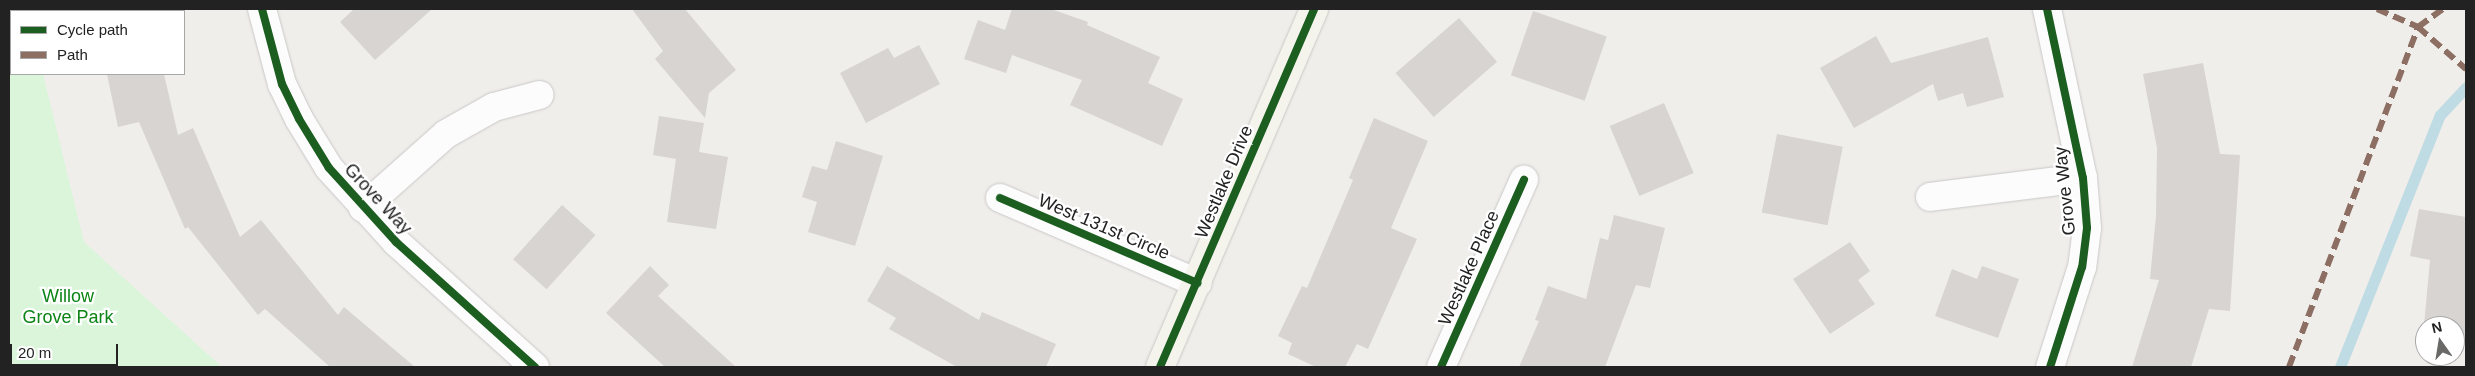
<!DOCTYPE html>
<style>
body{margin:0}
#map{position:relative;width:2475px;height:376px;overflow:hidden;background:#f0eeeb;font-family:Helvetica,sans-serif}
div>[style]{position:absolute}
.park>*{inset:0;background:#daf5da}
.stream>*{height:11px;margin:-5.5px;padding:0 5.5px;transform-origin:5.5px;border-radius:5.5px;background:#bfdbe3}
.building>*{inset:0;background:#d7d4d2;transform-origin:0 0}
.roads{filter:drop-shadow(0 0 1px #c9c8c7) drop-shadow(0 0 1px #c9c8c7)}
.street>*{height:28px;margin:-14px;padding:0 14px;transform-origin:14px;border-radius:14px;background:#fdfcfc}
.secondary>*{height:28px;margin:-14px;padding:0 14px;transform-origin:14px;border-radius:14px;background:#f4f4ed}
.quiet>*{height:6px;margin-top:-3px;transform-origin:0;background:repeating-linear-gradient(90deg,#8d6e63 0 12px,transparent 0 18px)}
.cycleway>*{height:8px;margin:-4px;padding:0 4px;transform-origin:4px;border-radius:4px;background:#1b5e20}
span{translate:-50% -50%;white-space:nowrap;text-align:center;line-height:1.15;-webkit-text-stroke:4.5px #fff;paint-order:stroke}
.street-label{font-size:18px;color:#222}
.park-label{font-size:18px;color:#0c8416}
.frame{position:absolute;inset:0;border:10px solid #222;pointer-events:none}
.legend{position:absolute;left:10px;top:10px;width:175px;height:65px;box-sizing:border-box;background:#fff;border:1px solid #a7a7a7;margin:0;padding:6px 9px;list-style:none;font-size:15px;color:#222}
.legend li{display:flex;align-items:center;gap:10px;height:25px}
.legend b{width:25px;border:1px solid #a7a7a7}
.north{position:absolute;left:2415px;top:316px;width:50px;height:50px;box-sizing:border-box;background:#fff;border:1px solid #a7a7a7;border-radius:50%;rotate:347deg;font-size:14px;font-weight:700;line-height:20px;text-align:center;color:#222}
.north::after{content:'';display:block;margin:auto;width:18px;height:22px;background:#6a6968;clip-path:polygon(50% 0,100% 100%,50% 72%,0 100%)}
.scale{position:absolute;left:10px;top:344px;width:108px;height:22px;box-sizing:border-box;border:2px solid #222;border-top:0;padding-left:6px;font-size:15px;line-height:18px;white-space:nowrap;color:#222;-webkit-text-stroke:4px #fff;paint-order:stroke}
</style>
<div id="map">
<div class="park">
<i style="clip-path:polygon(9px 9px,27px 11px,11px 11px,11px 74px,43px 74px,84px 242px,222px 367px,9px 367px)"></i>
</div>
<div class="stream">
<i style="left:2340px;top:367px;width:271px;rotate:-68.4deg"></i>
<i style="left:2440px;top:115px;width:38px;rotate:-47deg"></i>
</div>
<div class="building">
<i style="clip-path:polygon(354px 9px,432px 9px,375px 60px,340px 22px)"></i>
<i style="clip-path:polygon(632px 9px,685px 9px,736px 70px,709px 93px,705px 118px,655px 59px,663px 51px)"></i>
<i style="clip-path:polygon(1012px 9px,1051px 9px,1088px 22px,1087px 25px,1160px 57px,1148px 83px,1183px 99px,1162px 146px,1070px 105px,1082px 80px,1012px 55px,1006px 73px,964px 59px,978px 20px,1005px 30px)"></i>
<i style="left:1533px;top:11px;width:78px;height:68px;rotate:19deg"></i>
<i style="left:1459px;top:18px;width:58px;height:84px;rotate:49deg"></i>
<i style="clip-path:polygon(1876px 36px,1891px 63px,1988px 37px,2004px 97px,1967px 107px,1963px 93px,1938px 101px,1933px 84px,1854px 128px,1820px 68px)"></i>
<i style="clip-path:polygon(919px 45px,940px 84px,866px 123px,840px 73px,888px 48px,894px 58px)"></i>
<i style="clip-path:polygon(2203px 63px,2220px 154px,2240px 155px,2230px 311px,2209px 309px,2191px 367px,2132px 367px,2159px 280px,2150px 279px,2156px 216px,2157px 148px,2143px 74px)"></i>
<i style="clip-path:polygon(107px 74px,164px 74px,178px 135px,193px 128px,240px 237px,261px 220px,338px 315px,344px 307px,415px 367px,330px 367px,265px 309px,258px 315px,188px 227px,185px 229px,139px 122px,118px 127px)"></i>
<i style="left:1664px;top:103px;width:76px;height:59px;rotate:67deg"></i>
<i style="clip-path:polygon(659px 116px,704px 123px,699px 152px,728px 157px,716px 229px,667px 222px,676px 159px,653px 155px)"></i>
<i style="clip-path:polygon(1374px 118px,1428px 141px,1391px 228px,1417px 239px,1368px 349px,1357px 344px,1345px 367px,1316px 367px,1288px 354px,1292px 343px,1278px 336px,1302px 286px,1307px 288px,1353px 180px,1349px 178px)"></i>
<i style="left:1777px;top:134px;width:67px;height:80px;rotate:11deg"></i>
<i style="clip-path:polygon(836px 141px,883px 156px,855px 246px,808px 232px,817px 202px,802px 197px,812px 166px,827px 170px)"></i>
<i style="left:562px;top:205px;width:45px;height:73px;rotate:42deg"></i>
<i style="clip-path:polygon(2419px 209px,2466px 217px,2466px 340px,2455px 339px,2455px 326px,2425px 326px,2423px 336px,2430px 260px,2410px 256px)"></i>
<i style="clip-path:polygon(1614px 215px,1665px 228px,1650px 288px,1636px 285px,1605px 367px,1519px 367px,1539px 321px,1535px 320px,1548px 286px,1586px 299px,1600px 238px,1608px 240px)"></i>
<i style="clip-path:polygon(1850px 242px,1870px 271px,1858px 280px,1875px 304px,1830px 334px,1793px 279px)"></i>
<i style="clip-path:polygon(650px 266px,669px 285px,658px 296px,736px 367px,665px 367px,606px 313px)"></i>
<i style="clip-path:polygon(887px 266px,979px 320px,982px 312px,1056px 344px,1046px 367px,957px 367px,889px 329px,896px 318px,867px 301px)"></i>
<i style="clip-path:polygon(1982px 266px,2019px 279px,1998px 338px,1935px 316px,1952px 269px,1977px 279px)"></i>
</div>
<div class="roads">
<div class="street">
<i style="left:262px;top:9px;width:78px;rotate:75.1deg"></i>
<i style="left:282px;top:84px;width:39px;rotate:64deg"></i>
<i style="left:299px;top:119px;width:57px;rotate:58.5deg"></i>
<i style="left:329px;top:168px;width:100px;rotate:47.8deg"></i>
<i style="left:396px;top:242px;width:187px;rotate:42deg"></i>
<i style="left:2047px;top:9px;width:173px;rotate:78deg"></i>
<i style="left:2083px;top:178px;width:50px;rotate:85.4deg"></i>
<i style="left:2087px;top:228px;width:39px;rotate:97deg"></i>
<i style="left:2082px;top:267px;width:105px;rotate:107.7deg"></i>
<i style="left:1930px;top:197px;width:154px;rotate:-7.1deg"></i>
<i style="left:1000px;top:198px;width:215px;rotate:23.3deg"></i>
<i style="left:363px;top:208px;width:111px;rotate:-41.7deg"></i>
<i style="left:446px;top:134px;width:55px;rotate:-29.4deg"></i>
<i style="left:494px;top:107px;width:47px;rotate:-14.9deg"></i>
<i style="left:1441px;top:367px;width:205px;rotate:-66.1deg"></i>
</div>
<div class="secondary">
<i style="left:1160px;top:367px;width:390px;rotate:-66.7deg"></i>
</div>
</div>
<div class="quiet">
<i style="left:2377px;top:9px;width:45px;rotate:23.7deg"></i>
<i style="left:2418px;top:27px;width:64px;rotate:41.2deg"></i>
<i style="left:2289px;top:367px;width:364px;rotate:-69.2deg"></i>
<i style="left:2418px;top:27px;width:31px;rotate:-36deg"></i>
</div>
<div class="cycleway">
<i style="left:262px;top:9px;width:78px;rotate:75.1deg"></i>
<i style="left:282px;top:84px;width:39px;rotate:64deg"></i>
<i style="left:299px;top:119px;width:57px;rotate:58.5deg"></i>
<i style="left:329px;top:168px;width:100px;rotate:47.8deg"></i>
<i style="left:396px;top:242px;width:187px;rotate:42deg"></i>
<i style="left:2047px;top:9px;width:173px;rotate:78deg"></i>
<i style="left:2083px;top:178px;width:50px;rotate:85.4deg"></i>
<i style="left:2087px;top:228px;width:39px;rotate:97deg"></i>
<i style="left:2082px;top:267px;width:105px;rotate:107.7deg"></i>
<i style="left:1000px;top:198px;width:215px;rotate:23.3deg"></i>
<i style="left:1160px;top:367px;width:390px;rotate:-66.7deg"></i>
<i style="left:1441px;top:367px;width:205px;rotate:-66.1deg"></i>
</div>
<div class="street-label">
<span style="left:1224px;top:182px;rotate:-67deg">Westlake Drive</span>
<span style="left:2065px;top:191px;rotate:-96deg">Grove Way</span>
<span style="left:378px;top:199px;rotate:47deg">Grove Way</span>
<span style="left:1104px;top:227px;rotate:23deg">West 131st Circle</span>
<span style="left:1469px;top:268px;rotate:-66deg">Westlake Place</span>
</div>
<div class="park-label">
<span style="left:68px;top:307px">Willow<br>Grove Park</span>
</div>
<div class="frame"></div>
<ul class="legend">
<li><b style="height:6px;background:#1b5e20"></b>Cycle path</li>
<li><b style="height:6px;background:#8d6e63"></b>Path</li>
</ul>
<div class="north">N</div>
<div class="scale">20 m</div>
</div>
